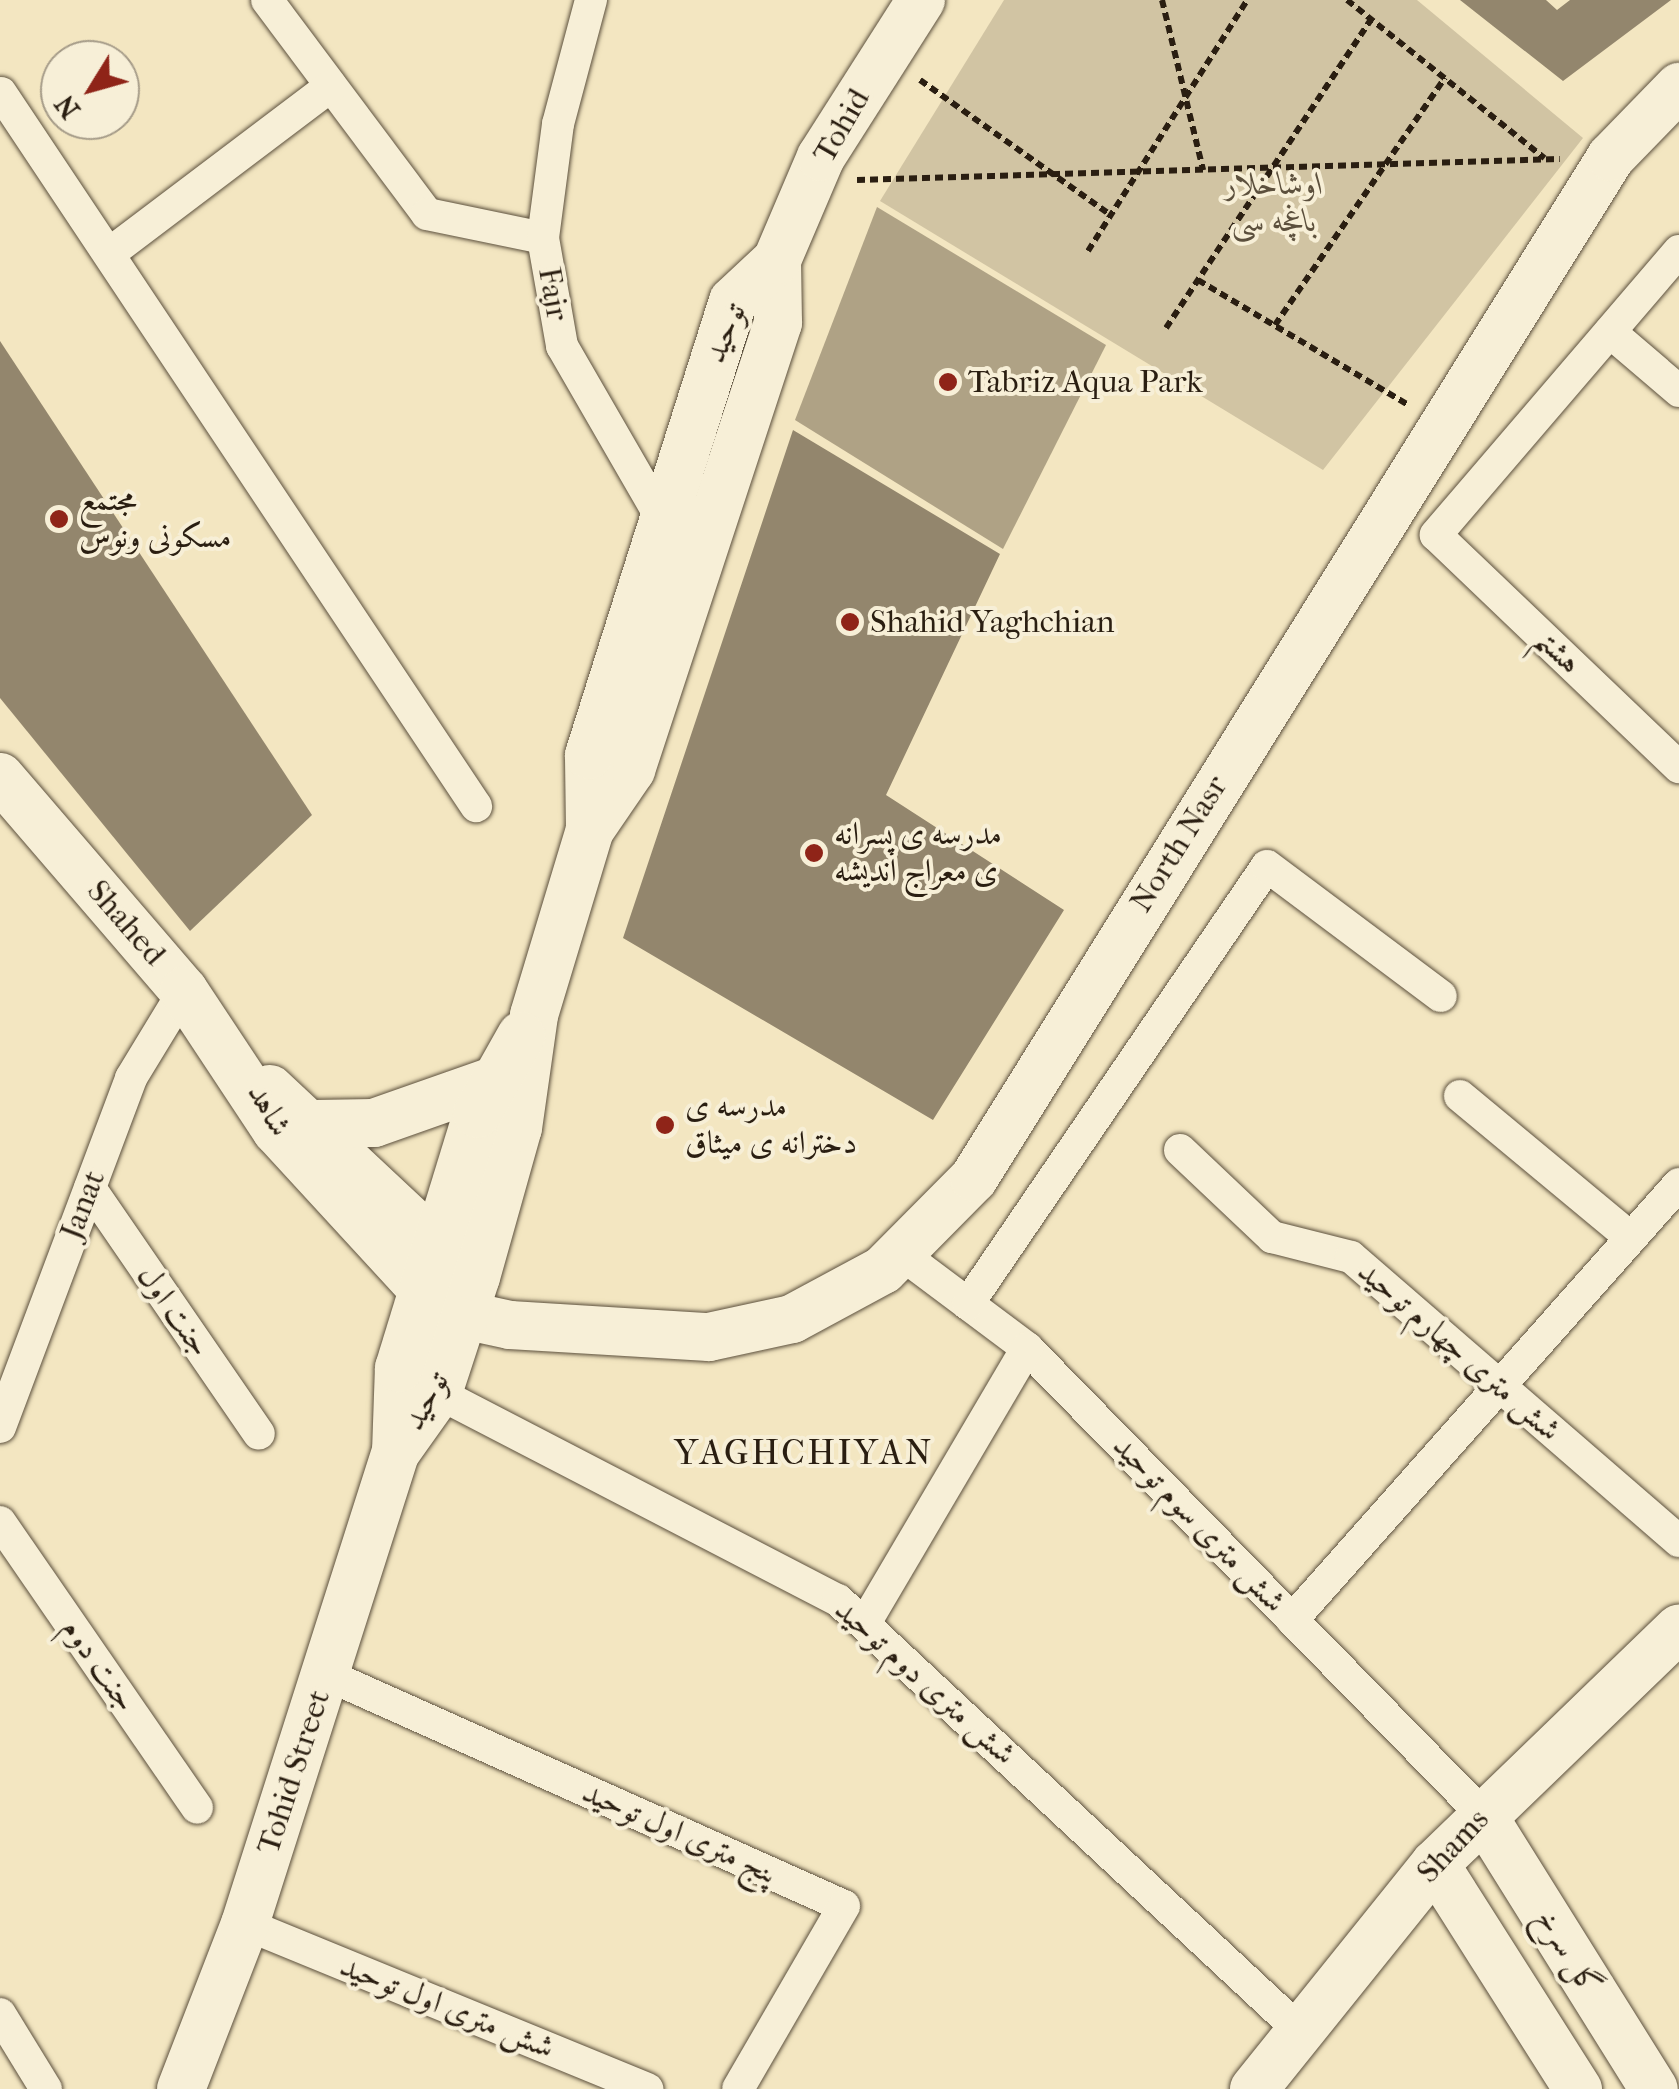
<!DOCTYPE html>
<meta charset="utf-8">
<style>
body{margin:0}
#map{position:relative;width:1679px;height:2089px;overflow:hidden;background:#f3e6c1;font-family:"IM FELL French Canon",Amiri,serif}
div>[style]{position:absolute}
.green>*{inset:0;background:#d1c4a3}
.water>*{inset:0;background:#afa285}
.building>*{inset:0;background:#93866d}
.path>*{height:6px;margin-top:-3px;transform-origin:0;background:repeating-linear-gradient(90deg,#2a1e11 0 8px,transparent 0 13px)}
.roads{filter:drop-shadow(0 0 2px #5c503d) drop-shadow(0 0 2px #5c503d)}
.street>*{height:32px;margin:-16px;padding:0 16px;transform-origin:16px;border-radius:16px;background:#f7efd7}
.secondary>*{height:48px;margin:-24px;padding:0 24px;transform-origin:24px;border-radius:24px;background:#f7efd7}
.dots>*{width:28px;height:28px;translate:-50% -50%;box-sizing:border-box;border:5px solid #f7efd7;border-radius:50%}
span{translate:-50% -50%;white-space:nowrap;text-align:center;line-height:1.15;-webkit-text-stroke:8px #f7efd7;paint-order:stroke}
.street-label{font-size:32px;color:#2a1e11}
.park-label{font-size:32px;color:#5c503d;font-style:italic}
.poi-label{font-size:32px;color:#2a1e11}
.left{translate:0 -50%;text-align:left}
.neighbourhood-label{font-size:35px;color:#2a1e11;letter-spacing:2.5px}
.north{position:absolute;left:40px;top:40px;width:100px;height:100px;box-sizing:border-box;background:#f7efd7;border:2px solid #a59b88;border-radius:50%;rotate:233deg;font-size:28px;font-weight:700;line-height:40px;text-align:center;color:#2a1e11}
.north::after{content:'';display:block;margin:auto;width:35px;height:45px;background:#8f2418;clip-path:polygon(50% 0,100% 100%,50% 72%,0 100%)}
</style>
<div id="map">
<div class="green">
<i style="clip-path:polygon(1004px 0,1417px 0,1583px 138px,1323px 470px,880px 201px)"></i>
</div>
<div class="water">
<i style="clip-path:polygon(877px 207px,1106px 345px,1003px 549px,795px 420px)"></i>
</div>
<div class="building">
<i style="clip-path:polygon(1460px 0,1546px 0,1557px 10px,1570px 0,1671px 0,1563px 81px)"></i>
<i style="clip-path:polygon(0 341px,312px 815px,190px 931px,0 698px)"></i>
<i style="clip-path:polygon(793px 430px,1000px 554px,886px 795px,1064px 910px,933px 1120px,623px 938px)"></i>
</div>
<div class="path">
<i style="left:1162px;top:0;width:175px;rotate:76.4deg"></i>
<i style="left:1347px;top:0;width:253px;rotate:38.7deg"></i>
<i style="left:920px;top:80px;width:234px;rotate:35.3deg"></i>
<i style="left:857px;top:180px;width:703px;rotate:-1.71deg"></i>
<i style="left:1088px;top:251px;width:297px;rotate:-57.6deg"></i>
<i style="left:1198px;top:280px;width:243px;rotate:30.7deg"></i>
<i style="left:1275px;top:325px;width:300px;rotate:-55.5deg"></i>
<i style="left:1166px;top:328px;width:371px;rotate:-56.4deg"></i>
</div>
<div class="roads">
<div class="street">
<i style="left:267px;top:0;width:267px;rotate:53.2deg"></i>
<i style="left:427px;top:214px;width:118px;rotate:11.7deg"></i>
<i style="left:591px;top:0;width:128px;rotate:104.9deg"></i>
<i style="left:558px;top:124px;width:115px;rotate:97.5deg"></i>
<i style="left:543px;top:238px;width:110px;rotate:80deg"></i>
<i style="left:562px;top:346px;width:196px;rotate:60deg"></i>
<i style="left:660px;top:516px;width:16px;rotate:14deg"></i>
<i style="left:1px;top:93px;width:857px;rotate:56.33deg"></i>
<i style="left:114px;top:250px;width:272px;rotate:-37.1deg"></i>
<i style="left:1679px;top:251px;width:374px;rotate:130.6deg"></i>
<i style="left:1436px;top:535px;width:336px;rotate:43.7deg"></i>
<i style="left:1610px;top:332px;width:91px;rotate:40.5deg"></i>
<i style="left:1460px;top:1096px;width:222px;rotate:39.7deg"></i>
<i style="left:1180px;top:1150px;width:127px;rotate:43.4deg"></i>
<i style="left:1272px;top:1237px;width:81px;rotate:14.2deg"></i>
<i style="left:1351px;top:1257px;width:434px;rotate:40.9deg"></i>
<i style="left:90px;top:1188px;width:298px;rotate:55.5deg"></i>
<i style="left:900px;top:1253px;width:159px;rotate:36.8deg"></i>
<i style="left:1027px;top:1348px;width:651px;rotate:45.68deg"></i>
<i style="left:968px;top:1304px;width:530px;rotate:-55.68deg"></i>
<i style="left:1267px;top:866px;width:217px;rotate:36.8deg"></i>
<i style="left:438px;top:1393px;width:450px;rotate:27.4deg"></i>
<i style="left:838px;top:1600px;width:629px;rotate:43deg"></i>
<i style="left:0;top:1427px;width:373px;rotate:-69.4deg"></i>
<i style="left:131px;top:1078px;width:102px;rotate:-58.7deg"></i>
<i style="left:0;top:1522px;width:347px;rotate:55.4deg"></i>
<i style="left:1292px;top:1620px;width:583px;rotate:-48.41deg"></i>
<i style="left:865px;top:1623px;width:319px;rotate:-59.5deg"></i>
<i style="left:325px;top:1674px;width:568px;rotate:24.09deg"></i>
<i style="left:844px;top:1906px;width:211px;rotate:120.1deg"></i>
<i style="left:245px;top:1924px;width:435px;rotate:22.3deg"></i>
<i style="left:0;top:2014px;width:88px;rotate:58.5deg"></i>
</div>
<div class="secondary">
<i style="left:0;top:777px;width:282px;rotate:49.3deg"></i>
<i style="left:184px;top:991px;width:167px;rotate:56.5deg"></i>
<i style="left:276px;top:1130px;width:219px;rotate:47.4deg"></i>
<i style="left:424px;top:1291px;width:47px;rotate:31deg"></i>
<i style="left:464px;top:1315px;width:47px;rotate:12.3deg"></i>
<i style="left:510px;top:1325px;width:199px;rotate:3.5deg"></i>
<i style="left:709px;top:1337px;width:85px;rotate:-12.2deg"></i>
<i style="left:792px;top:1319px;width:103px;rotate:-28.3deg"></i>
<i style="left:883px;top:1270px;width:129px;rotate:-45.3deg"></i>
<i style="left:974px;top:1178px;width:1203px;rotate:-58.04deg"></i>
<i style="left:1611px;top:157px;width:98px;rotate:-45.8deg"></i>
<i style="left:590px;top:830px;width:73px;rotate:-55.7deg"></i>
<i style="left:631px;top:770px;width:471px;rotate:-71.8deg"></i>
<i style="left:778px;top:323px;width:63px;rotate:-90.9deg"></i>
<i style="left:270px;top:1089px;width:258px;rotate:43.1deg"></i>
<i style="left:314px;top:1124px;width:60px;rotate:-1deg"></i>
<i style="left:374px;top:1123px;width:129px;rotate:-19.4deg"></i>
<i style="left:396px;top:1452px;width:72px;rotate:-54.6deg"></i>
<i style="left:438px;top:1393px;width:122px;rotate:-71.9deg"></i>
<i style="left:476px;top:1277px;width:155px;rotate:-74.3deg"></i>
<i style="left:518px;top:1128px;width:114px;rotate:-81.9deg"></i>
<i style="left:534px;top:1015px;width:193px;rotate:-73.2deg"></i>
<i style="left:590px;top:830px;width:75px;rotate:-90.8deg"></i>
<i style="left:589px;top:755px;width:476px;rotate:-72.4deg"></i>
<i style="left:733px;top:301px;width:60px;rotate:-43deg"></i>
<i style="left:777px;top:260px;width:112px;rotate:-66.9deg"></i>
<i style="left:821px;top:157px;width:186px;rotate:-57.5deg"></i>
<i style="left:1482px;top:1814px;width:324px;rotate:58deg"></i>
<i style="left:1435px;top:1864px;width:267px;rotate:57.6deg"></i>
<i style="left:181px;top:2089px;width:177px;rotate:-68.8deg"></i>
<i style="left:245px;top:1924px;width:496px;rotate:-72.3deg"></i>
<i style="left:396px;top:1452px;width:84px;rotate:-88deg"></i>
<i style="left:399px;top:1368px;width:266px;rotate:-72.9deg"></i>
<i style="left:477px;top:1114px;width:90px;rotate:-60.6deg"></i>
<i style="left:1254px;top:2089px;width:289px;rotate:-51.2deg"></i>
<i style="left:1435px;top:1864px;width:339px;rotate:-44deg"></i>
</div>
</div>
<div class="dots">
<i style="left:948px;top:382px;background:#8f2418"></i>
<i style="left:59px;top:519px;background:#8f2418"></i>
<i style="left:850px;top:622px;background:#8f2418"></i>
<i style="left:814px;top:853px;background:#8f2418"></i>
<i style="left:665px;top:1125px;background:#8f2418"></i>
</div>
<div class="street-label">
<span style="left:842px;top:126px;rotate:-60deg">Tohid</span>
<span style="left:553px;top:294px;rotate:80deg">Fajr</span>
<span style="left:725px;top:333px;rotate:-67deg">توحید</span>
<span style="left:1558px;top:651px;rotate:44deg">هشتم</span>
<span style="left:1179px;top:844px;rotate:-58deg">North Nasr</span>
<span style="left:126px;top:923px;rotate:49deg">Shahed</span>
<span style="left:269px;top:1110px;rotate:60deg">شاهد</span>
<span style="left:83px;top:1205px;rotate:-69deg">Janat</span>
<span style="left:174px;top:1311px;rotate:55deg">جنت اول</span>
<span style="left:1459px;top:1351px;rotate:41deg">شش متری چهارم توحید</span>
<span style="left:426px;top:1401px;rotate:-61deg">توحید</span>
<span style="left:1199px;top:1524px;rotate:46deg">شش متری سوم توحید</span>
<span style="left:99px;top:1665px;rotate:55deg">جنت دوم</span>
<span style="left:925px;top:1682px;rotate:42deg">شش متری دوم توحید</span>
<span style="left:294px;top:1772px;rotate:-72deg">Tohid Street</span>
<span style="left:680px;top:1833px;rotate:24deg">پنج متری اول توحید</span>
<span style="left:1453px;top:1846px;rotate:-47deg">Shams</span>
<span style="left:1568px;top:1952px;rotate:58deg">گل سرخ</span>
<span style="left:447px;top:2007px;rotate:22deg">شش متری اول توحید</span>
</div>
<div class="park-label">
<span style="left:1274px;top:203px">اوشاخلار<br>باغچه سی</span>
</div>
<div class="poi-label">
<span class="left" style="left:968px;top:382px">Tabriz Aqua Park</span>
<span class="left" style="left:79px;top:519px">مجتمع<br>مسکونی ونوس</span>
<span class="left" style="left:870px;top:622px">Shahid Yaghchian</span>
<span class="left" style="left:834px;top:853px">مدرسه ی پسرانه<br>ی معراج اندیشه</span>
<span class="left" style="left:685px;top:1125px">مدرسه ی<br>دخترانه ی میثاق</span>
</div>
<div class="neighbourhood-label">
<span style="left:804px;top:1453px">YAGHCHIYAN</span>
</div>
<div class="north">N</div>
</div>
